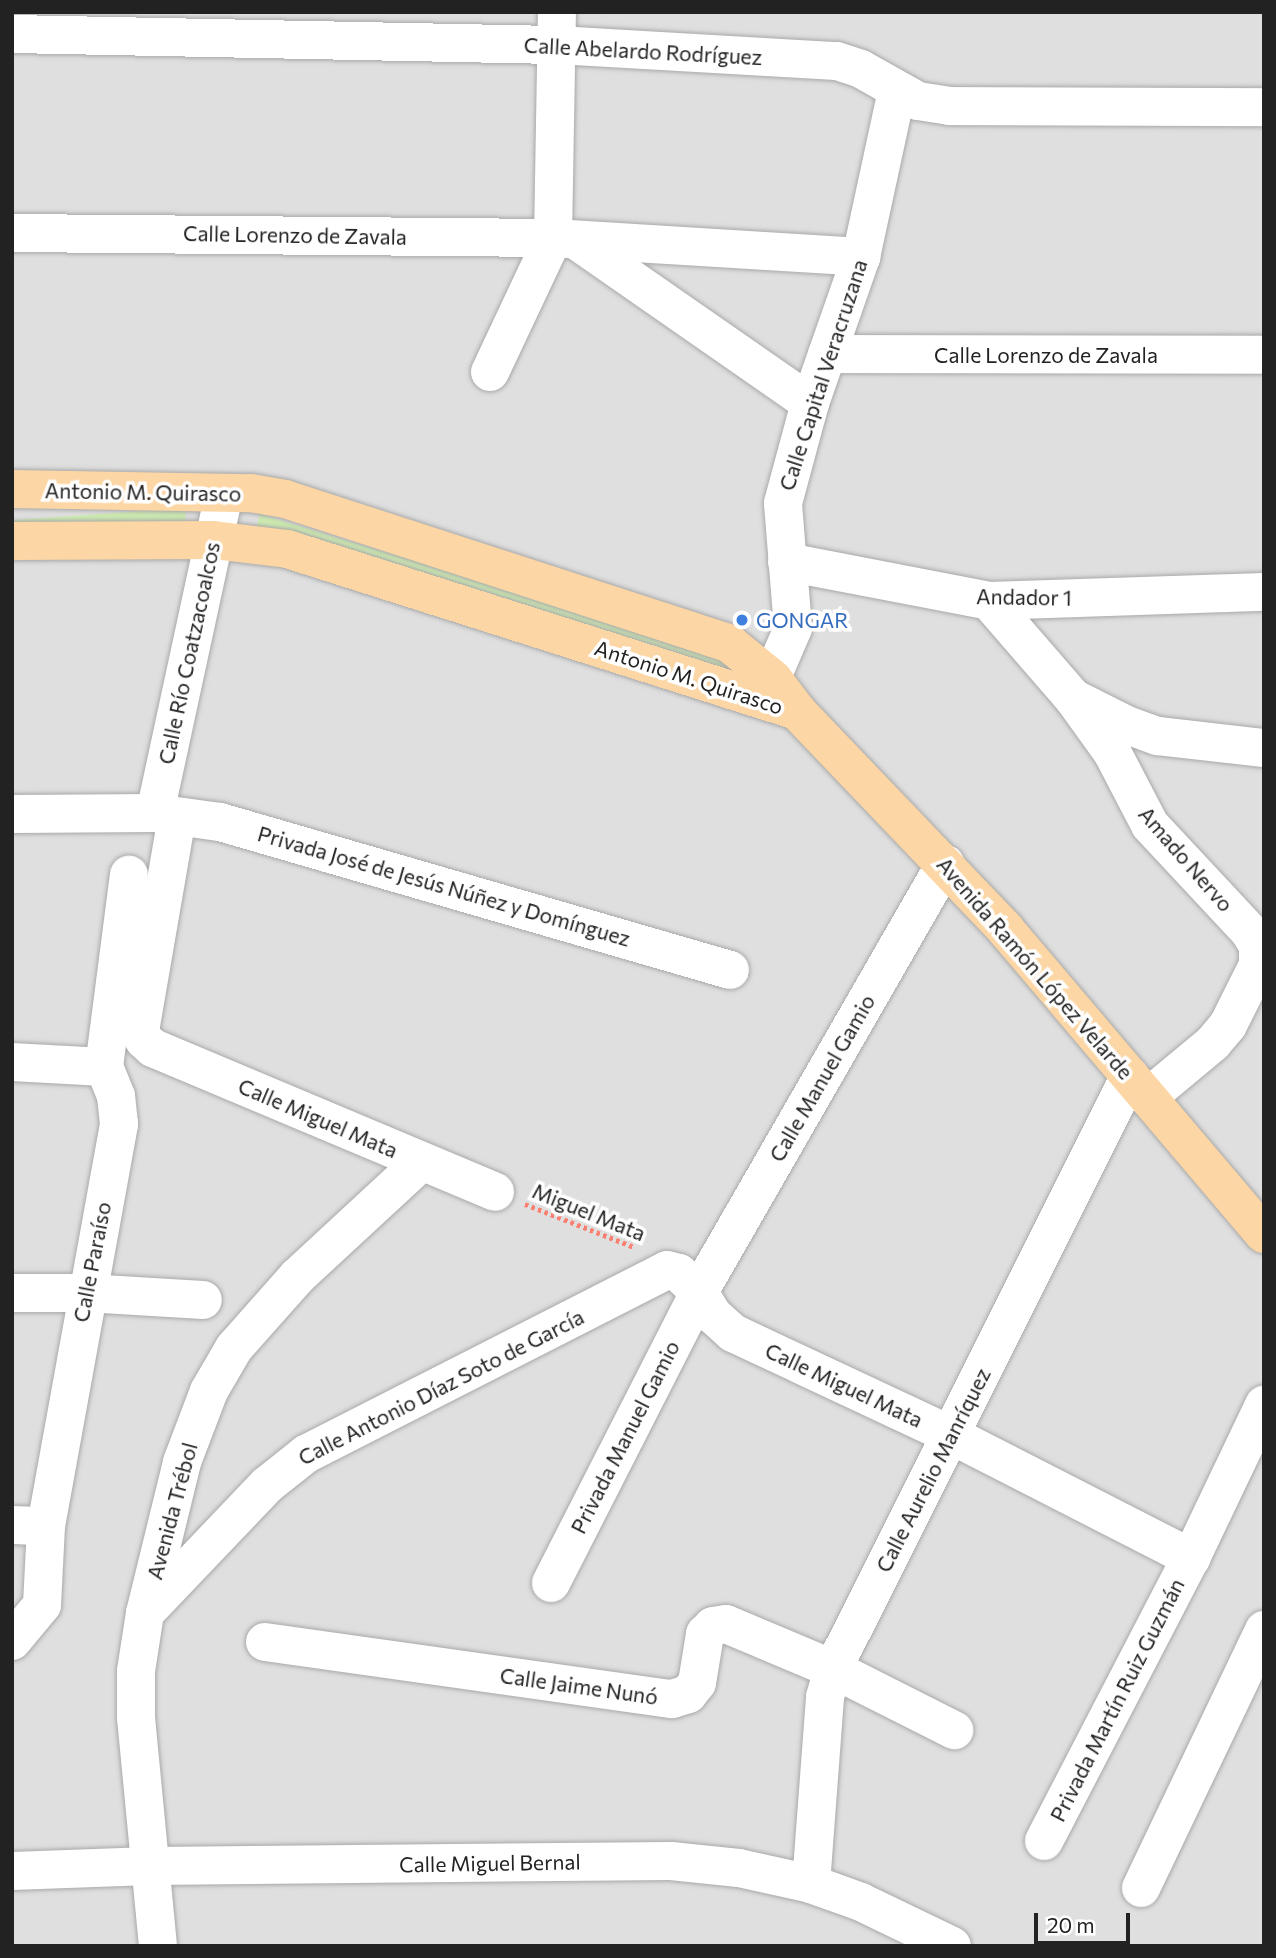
<!DOCTYPE html>
<meta charset="utf-8">
<style>
body{margin:0}
#map{position:relative;width:1276px;height:1958px;overflow:hidden;background:#f2efe9;font-family:Commissioner,sans-serif}
div>[style]{position:absolute}
.residential>*{inset:0;background:#e0dfdf;transform-origin:0 0}
.grass>*{inset:0;background:#cdebb0;transform-origin:0 0}
.path>*{height:4.5px;margin-top:-2.25px;transform-origin:0;background:repeating-linear-gradient(90deg,#fa8072 0 3.5px,transparent 0 7px)}
.roads{filter:drop-shadow(0 0 2px #a9a9a9) drop-shadow(0 0 2px #a9a9a9)}
.minor>*{height:38px;margin:-19px;padding:0 19px;transform-origin:19px;border-radius:19px;background:#fff}
.major>*{height:38px;margin:-19px;padding:0 19px;transform-origin:19px;border-radius:19px;background:#fcd6a4}
.dots>*{width:19px;height:19px;translate:-50% -50%;box-sizing:border-box;border:4px solid #fff;border-radius:50%}
span{translate:-50% -50%;white-space:nowrap;text-align:center;line-height:1.15;-webkit-text-stroke:7px #fff;paint-order:stroke}
.street-label{font-size:21px;color:#222}
.shop-label{font-size:21px;color:#366cbe}
.left{translate:0 -50%;text-align:left}
.frame{position:absolute;inset:0;border:14px solid #222;pointer-events:none}
.scale{position:absolute;left:1034px;top:1913px;width:96px;height:32px;box-sizing:border-box;border:4px solid #222;border-top:0;padding-left:9px;font-size:21px;line-height:24px;white-space:nowrap;color:#222;-webkit-text-stroke:5px #fff;paint-order:stroke}
</style>
<div id="map">
<div class="residential">
<i style="left:12px;top:12px;width:1252px;height:1934px"></i>
</div>
<div class="grass">
<i style="left:185px;top:508px;width:16px;height:173px;rotate:86deg"></i>
<i style="left:260px;top:514px;width:497px;height:12px;rotate:17deg"></i>
</div>
<div class="path">
<i style="left:525px;top:1204px;width:117px;rotate:21.5deg"></i>
</div>
<div class="roads">
<div class="minor">
<i style="left:12px;top:34px;width:545px;rotate:1.16deg"></i>
<i style="left:557px;top:45px;width:280px;rotate:3.3deg"></i>
<i style="left:837px;top:61px;width:25px;rotate:18deg"></i>
<i style="left:861px;top:69px;width:65px;rotate:29.3deg"></i>
<i style="left:918px;top:101px;width:31px;rotate:9deg"></i>
<i style="left:949px;top:106px;width:315px;rotate:0.2deg"></i>
<i style="left:12px;top:233px;width:541px;rotate:0.53deg"></i>
<i style="left:553px;top:238px;width:309px;rotate:3.5deg"></i>
<i style="left:577px;top:241px;width:284px;rotate:34.8deg"></i>
<i style="left:827px;top:354px;width:437px;rotate:0.1deg"></i>
<i style="left:490px;top:372px;width:148px;rotate:-64.8deg"></i>
<i style="left:553px;top:238px;width:226px;rotate:-89deg"></i>
<i style="left:787px;top:562px;width:206px;rotate:10.9deg"></i>
<i style="left:989px;top:601px;width:275px;rotate:-1.9deg"></i>
<i style="left:989px;top:601px;width:128px;rotate:49.1deg"></i>
<i style="left:1073px;top:698px;width:60px;rotate:26.6deg"></i>
<i style="left:1127px;top:725px;width:33px;rotate:20deg"></i>
<i style="left:1158px;top:736px;width:107px;rotate:6.5deg"></i>
<i style="left:763px;top:698px;width:76px;rotate:-66.8deg"></i>
<i style="left:793px;top:628px;width:125px;rotate:-94.6deg"></i>
<i style="left:783px;top:503px;width:104px;rotate:-74.9deg"></i>
<i style="left:810px;top:403px;width:155px;rotate:-70.7deg"></i>
<i style="left:861px;top:257px;width:170px;rotate:-77.8deg"></i>
<i style="left:1073px;top:698px;width:67px;rotate:54.2deg"></i>
<i style="left:1112px;top:752px;width:82px;rotate:62.5deg"></i>
<i style="left:1150px;top:825px;width:145px;rotate:47deg"></i>
<i style="left:1249px;top:931px;width:17px;rotate:59deg"></i>
<i style="left:1258px;top:946px;width:19px;rotate:90deg"></i>
<i style="left:1258px;top:965px;width:67px;rotate:116.6deg"></i>
<i style="left:1228px;top:1025px;width:23px;rotate:130deg"></i>
<i style="left:1213px;top:1043px;width:85px;rotate:140.3deg"></i>
<i style="left:155px;top:813px;width:327px;rotate:-77.8deg"></i>
<i style="left:12px;top:814px;width:143px;rotate:-0.4deg"></i>
<i style="left:155px;top:813px;width:66px;rotate:7.9deg"></i>
<i style="left:220px;top:822px;width:531px;rotate:16.18deg"></i>
<i style="left:177px;top:817px;width:217px;rotate:99.8deg"></i>
<i style="left:140px;top:1031px;width:10px;rotate:66deg"></i>
<i style="left:144px;top:1040px;width:12px;rotate:42deg"></i>
<i style="left:153px;top:1048px;width:371px;rotate:22.8deg"></i>
<i style="left:12px;top:1062px;width:92px;rotate:3.1deg"></i>
<i style="left:12px;top:1293px;width:74px"></i>
<i style="left:86px;top:1293px;width:117px;rotate:3.4deg"></i>
<i style="left:12px;top:1525px;width:34px;rotate:2deg"></i>
<i style="left:551px;top:1583px;width:326px;rotate:-63deg"></i>
<i style="left:699px;top:1292px;width:494px;rotate:-60.1deg"></i>
<i style="left:145px;top:1613px;width:177px;rotate:-46.4deg"></i>
<i style="left:267px;top:1485px;width:50px;rotate:-38.5deg"></i>
<i style="left:306px;top:1454px;width:405px;rotate:-27deg"></i>
<i style="left:667px;top:1270px;width:12px;rotate:14deg"></i>
<i style="left:679px;top:1273px;width:28px;rotate:44deg"></i>
<i style="left:699px;top:1292px;width:27px;rotate:59deg"></i>
<i style="left:713px;top:1315px;width:27px;rotate:42deg"></i>
<i style="left:733px;top:1333px;width:241px;rotate:25.1deg"></i>
<i style="left:951px;top:1435px;width:270px;rotate:27.1deg"></i>
<i style="left:12px;top:1641px;width:47px;rotate:-50.2deg"></i>
<i style="left:42px;top:1605px;width:79px;rotate:-87.1deg"></i>
<i style="left:46px;top:1526px;width:409px;rotate:-79.7deg"></i>
<i style="left:119px;top:1124px;width:28px;rotate:-96deg"></i>
<i style="left:116px;top:1096px;width:31px;rotate:-112deg"></i>
<i style="left:104px;top:1067px;width:194px;rotate:-82.6deg"></i>
<i style="left:265px;top:1642px;width:411px;rotate:8deg"></i>
<i style="left:672px;top:1699px;width:17px;rotate:-17deg"></i>
<i style="left:688px;top:1694px;width:14px;rotate:-51deg"></i>
<i style="left:697px;top:1683px;width:50px;rotate:-80.7deg"></i>
<i style="left:705px;top:1634px;width:11px;rotate:-45deg"></i>
<i style="left:713px;top:1626px;width:13px;rotate:-9deg"></i>
<i style="left:726px;top:1624px;width:116px;rotate:22.8deg"></i>
<i style="left:833px;top:1669px;width:136px;rotate:26.8deg"></i>
<i style="left:1044px;top:1841px;width:319px;rotate:-62.6deg"></i>
<i style="left:1191px;top:1558px;width:170px;rotate:-64.5deg"></i>
<i style="left:12px;top:1871px;width:138px;rotate:-2.1deg"></i>
<i style="left:150px;top:1866px;width:521px;rotate:-0.55deg"></i>
<i style="left:671px;top:1861px;width:68px;rotate:5.9deg"></i>
<i style="left:739px;top:1868px;width:74px;rotate:12.5deg"></i>
<i style="left:811px;top:1884px;width:53px;rotate:19.8deg"></i>
<i style="left:861px;top:1902px;width:101px;rotate:25.8deg"></i>
<i style="left:811px;top:1884px;width:188px;rotate:-85.7deg"></i>
<i style="left:825px;top:1697px;width:29px;rotate:-74deg"></i>
<i style="left:833px;top:1669px;width:663px;rotate:-63.4deg"></i>
<i style="left:1141px;top:1888px;width:286px;rotate:-64.5deg"></i>
<i style="left:158px;top:1946px;width:230px;rotate:-95.5deg"></i>
<i style="left:136px;top:1717px;width:46px;rotate:-90deg"></i>
<i style="left:136px;top:1671px;width:59px;rotate:-81.2deg"></i>
<i style="left:145px;top:1613px;width:155px;rotate:-76.2deg"></i>
<i style="left:182px;top:1462px;width:76px;rotate:-69.2deg"></i>
<i style="left:209px;top:1391px;width:50px;rotate:-59.8deg"></i>
<i style="left:234px;top:1348px;width:96px;rotate:-48.4deg"></i>
<i style="left:298px;top:1276px;width:168px;rotate:-42.8deg"></i>
</div>
<div class="major">
<i style="left:12px;top:489px;width:239px;rotate:1deg"></i>
<i style="left:251px;top:493px;width:35px;rotate:10deg"></i>
<i style="left:285px;top:499px;width:468px;rotate:18deg"></i>
<i style="left:730px;top:644px;width:55px;rotate:39.1deg"></i>
<i style="left:773px;top:679px;width:40px;rotate:53deg"></i>
<i style="left:797px;top:711px;width:301px;rotate:46.3deg"></i>
<i style="left:1005px;top:929px;width:400px;rotate:49.7deg"></i>
<i style="left:12px;top:541px;width:201px;rotate:-0.3deg"></i>
<i style="left:213px;top:540px;width:75px;rotate:6.9deg"></i>
<i style="left:287px;top:549px;width:535px;rotate:17.62deg"></i>
</div>
</div>
<div class="dots">
<i style="left:742px;top:620px;background:#3f7fe0"></i>
</div>
<div class="street-label">
<span style="left:643px;top:51px;rotate:3deg">Calle Abelardo Rodríguez</span>
<span style="left:295px;top:235px;rotate:1deg">Calle Lorenzo de Zavala</span>
<span style="left:1046px;top:355px">Calle Lorenzo de Zavala</span>
<span style="left:823px;top:375px;rotate:-72deg">Calle Capital Veracruzana</span>
<span style="left:143px;top:492px;rotate:1deg">Antonio M. Quirasco</span>
<span style="left:1024px;top:597px;rotate:1deg">Andador 1</span>
<span style="left:189px;top:653px;rotate:-78deg">Calle Río Coatzacoalcos</span>
<span style="left:689px;top:677px;rotate:18deg">Antonio M. Quirasco</span>
<span style="left:1186px;top:859px;rotate:49deg">Amado Nervo</span>
<span style="left:444px;top:886px;rotate:16deg">Privada José de Jesús Núñez y Domínguez</span>
<span style="left:1035px;top:968px;rotate:49deg">Avenida Ramón López Velarde</span>
<span style="left:822px;top:1078px;rotate:-60deg">Calle Manuel Gamio</span>
<span style="left:318px;top:1118px;rotate:23deg">Calle Miguel Mata</span>
<span style="left:589px;top:1212px;rotate:22deg">Miguel Mata</span>
<span style="left:92px;top:1262px;rotate:-79deg">Calle Paraíso</span>
<span style="left:844px;top:1385px;rotate:25deg">Calle Miguel Mata</span>
<span style="left:441px;top:1387px;rotate:-27deg">Calle Antonio Díaz Soto de García</span>
<span style="left:625px;top:1437px;rotate:-63deg">Privada Manuel Gamio</span>
<span style="left:933px;top:1470px;rotate:-63deg">Calle Aurelio Manríquez</span>
<span style="left:172px;top:1511px;rotate:-75deg">Avenida Trébol</span>
<span style="left:579px;top:1686px;rotate:8deg">Calle Jaime Nunó</span>
<span style="left:1117px;top:1700px;rotate:-63deg">Privada Martín Ruiz Guzmán</span>
<span style="left:490px;top:1863px;rotate:-1deg">Calle Miguel Bernal</span>
</div>
<div class="shop-label">
<span class="left" style="left:756px;top:620px">GONGAR</span>
</div>
<div class="frame"></div>
<div class="scale">20 m</div>
</div>
